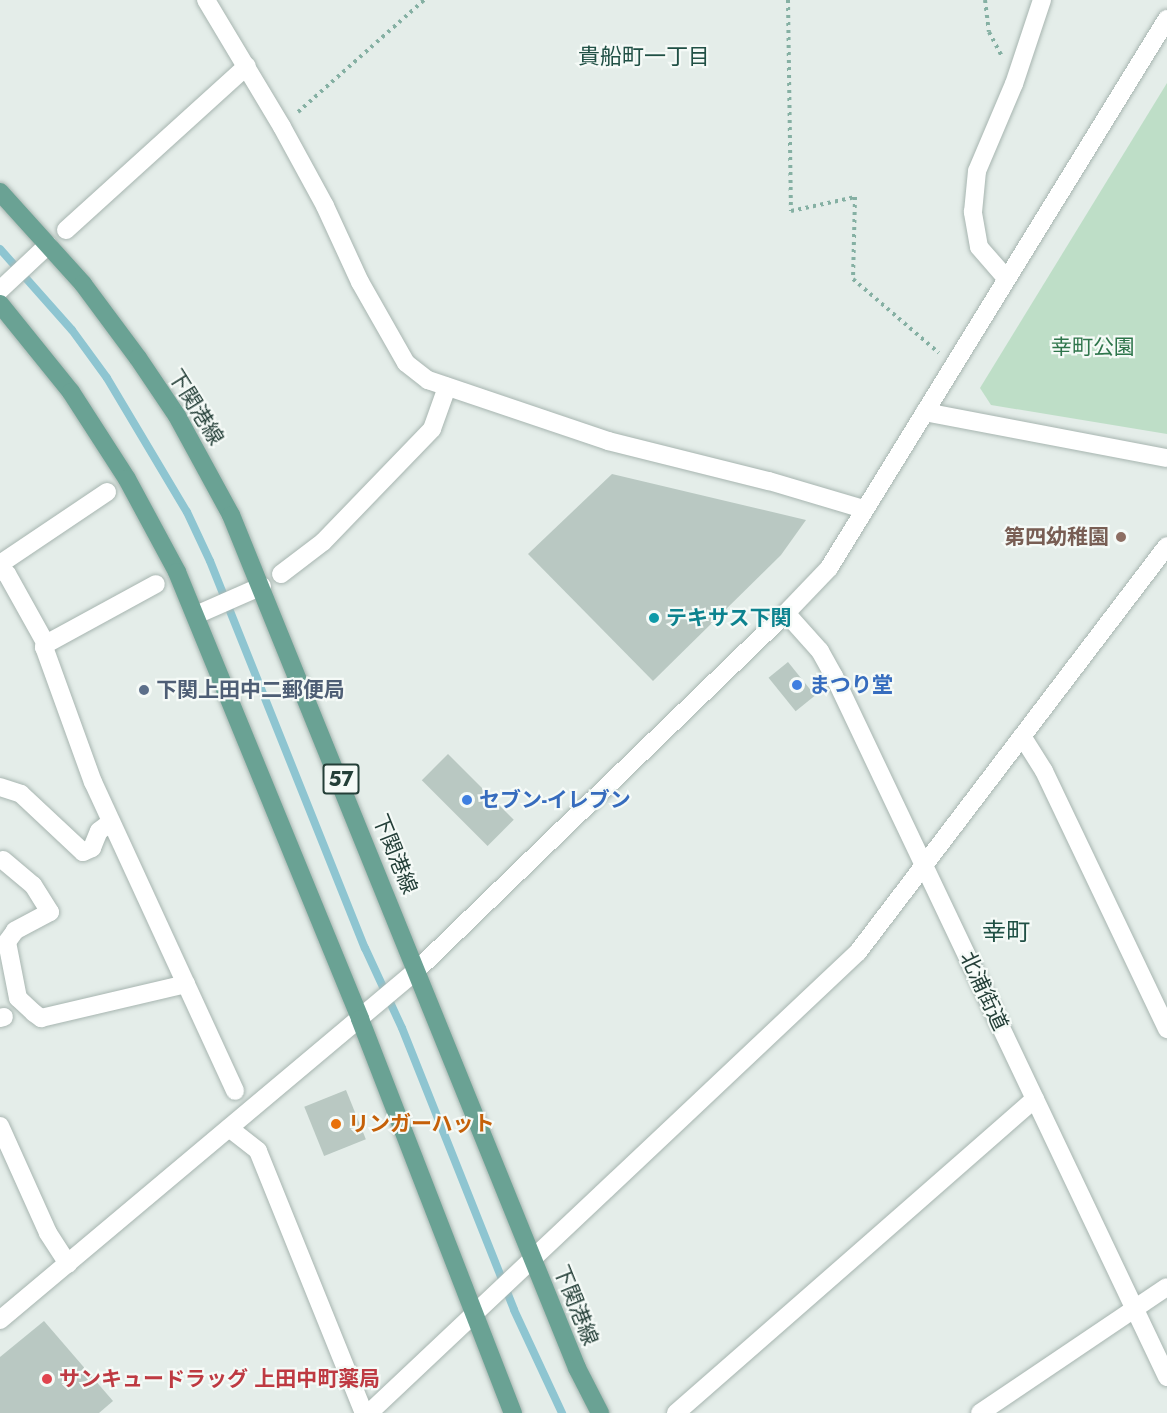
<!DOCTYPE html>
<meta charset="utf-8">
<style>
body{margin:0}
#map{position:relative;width:1167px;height:1413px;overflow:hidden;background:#e4ede9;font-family:Jost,"Noto Sans JP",sans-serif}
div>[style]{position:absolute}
.green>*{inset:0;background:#bedec7}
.stream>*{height:8px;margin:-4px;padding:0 4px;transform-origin:4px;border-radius:4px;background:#8ec5d1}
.building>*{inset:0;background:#b9c8c2;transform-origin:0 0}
.path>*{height:4px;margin-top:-2px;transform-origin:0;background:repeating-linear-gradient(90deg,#85b0a3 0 3px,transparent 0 7.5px)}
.roads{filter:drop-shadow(0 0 2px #a7b5b0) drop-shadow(0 0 2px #a7b5b0)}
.minor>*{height:18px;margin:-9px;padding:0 9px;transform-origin:9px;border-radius:9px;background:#fff}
.major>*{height:18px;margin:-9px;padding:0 9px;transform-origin:9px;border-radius:9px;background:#6aa294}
.dots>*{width:16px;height:16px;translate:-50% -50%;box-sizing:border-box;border:3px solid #f5faf7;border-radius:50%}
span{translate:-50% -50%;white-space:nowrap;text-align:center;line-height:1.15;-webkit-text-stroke:4.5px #f5faf7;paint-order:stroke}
.shield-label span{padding:2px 4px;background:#f5faf7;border:2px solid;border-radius:4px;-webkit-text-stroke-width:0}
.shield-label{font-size:20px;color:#243f38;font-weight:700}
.park-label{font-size:21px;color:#2e754b}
.street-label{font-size:21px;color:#243f38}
.education-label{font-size:21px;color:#785e54;font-weight:700}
.right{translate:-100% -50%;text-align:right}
.culture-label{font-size:21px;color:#0d838f;font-weight:700}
.left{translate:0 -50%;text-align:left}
.shop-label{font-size:21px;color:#366cbe;font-weight:700}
.service-label{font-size:21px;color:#4e5e75;font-weight:700}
.food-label{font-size:21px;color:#c56008;font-weight:700}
.health-label{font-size:21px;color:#be3a42;font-weight:700}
.neighbourhood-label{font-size:22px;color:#205045}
.quarter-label{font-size:24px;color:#205045}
</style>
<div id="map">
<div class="green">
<i style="clip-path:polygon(1167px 83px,1167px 434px,991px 405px,980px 388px)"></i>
</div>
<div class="stream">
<i style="left:0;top:249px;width:108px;rotate:48.4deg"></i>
<i style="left:72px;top:330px;width:59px;rotate:53.9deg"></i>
<i style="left:107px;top:378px;width:156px;rotate:59.2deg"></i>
<i style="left:187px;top:512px;width:54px;rotate:64.9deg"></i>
<i style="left:210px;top:561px;width:417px;rotate:68.2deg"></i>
<i style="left:365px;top:948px;width:88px;rotate:65.2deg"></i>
<i style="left:402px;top:1028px;width:303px;rotate:68.3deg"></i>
<i style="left:514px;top:1310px;width:114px;rotate:65deg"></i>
</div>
<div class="building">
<i style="clip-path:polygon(612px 474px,806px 520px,781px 555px,653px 681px,528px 554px)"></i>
<i style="left:788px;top:662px;width:43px;height:25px;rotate:51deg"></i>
<i style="left:448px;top:754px;width:93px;height:37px;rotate:45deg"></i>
<i style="left:346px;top:1090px;width:53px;height:45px;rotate:68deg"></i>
<i style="clip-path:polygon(44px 1321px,113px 1401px,99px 1413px,0 1413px,0 1357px)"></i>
</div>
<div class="path">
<i style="left:788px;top:0;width:211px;rotate:89.2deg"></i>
<i style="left:791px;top:211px;width:66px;rotate:-12.3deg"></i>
<i style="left:855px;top:197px;width:82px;rotate:91.4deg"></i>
<i style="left:853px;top:279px;width:113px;rotate:40.7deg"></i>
<i style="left:985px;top:0;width:32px;rotate:83deg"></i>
<i style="left:989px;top:32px;width:26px;rotate:62deg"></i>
<i style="left:298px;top:112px;width:169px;rotate:-41.6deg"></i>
</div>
<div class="roads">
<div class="minor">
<i style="left:206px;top:0;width:148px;rotate:59.1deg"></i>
<i style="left:282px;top:127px;width:90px;rotate:61.4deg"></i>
<i style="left:325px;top:206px;width:84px;rotate:65.3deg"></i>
<i style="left:360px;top:282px;width:93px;rotate:60.4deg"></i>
<i style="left:406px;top:363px;width:28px;rotate:38deg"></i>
<i style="left:428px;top:380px;width:190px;rotate:18.7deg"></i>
<i style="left:608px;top:441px;width:166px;rotate:14deg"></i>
<i style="left:769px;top:481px;width:98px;rotate:16.6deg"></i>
<i style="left:66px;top:230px;width:244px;rotate:-42.2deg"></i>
<i style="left:1006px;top:278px;width:41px;rotate:-131.1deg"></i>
<i style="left:979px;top:247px;width:36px;rotate:-100deg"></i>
<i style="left:973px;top:212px;width:41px;rotate:-84.4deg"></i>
<i style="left:977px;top:171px;width:95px;rotate:-67deg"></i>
<i style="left:1014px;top:84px;width:89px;rotate:-71.6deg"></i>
<i style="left:0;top:290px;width:66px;rotate:-43.2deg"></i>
<i style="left:925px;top:412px;width:246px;rotate:10.8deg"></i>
<i style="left:0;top:564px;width:129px;rotate:-33.9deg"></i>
<i style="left:0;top:570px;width:8px;rotate:30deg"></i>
<i style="left:7px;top:574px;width:80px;rotate:60.9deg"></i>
<i style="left:46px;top:644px;width:4px;rotate:124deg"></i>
<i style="left:44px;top:647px;width:144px;rotate:70.1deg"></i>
<i style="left:93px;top:782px;width:340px;rotate:65.3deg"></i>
<i style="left:281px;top:574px;width:53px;rotate:-37.3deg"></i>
<i style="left:323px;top:542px;width:157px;rotate:-46deg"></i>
<i style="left:432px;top:429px;width:45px;rotate:-70.3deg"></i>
<i style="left:786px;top:613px;width:51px;rotate:48.2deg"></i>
<i style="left:820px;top:651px;width:29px;rotate:61deg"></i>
<i style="left:834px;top:676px;width:776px;rotate:64.59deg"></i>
<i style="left:196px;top:615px;width:72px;rotate:-23.7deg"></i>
<i style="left:46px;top:644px;width:125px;rotate:-28.6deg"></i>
<i style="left:1022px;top:736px;width:41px;rotate:57.8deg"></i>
<i style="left:1044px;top:771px;width:286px;rotate:64.5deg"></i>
<i style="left:0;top:787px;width:22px;rotate:18deg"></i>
<i style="left:21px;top:794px;width:85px;rotate:43.1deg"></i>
<i style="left:83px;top:852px;width:10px;rotate:-24deg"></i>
<i style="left:92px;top:848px;width:18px;rotate:-68deg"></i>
<i style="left:99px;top:831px;width:15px;rotate:-37deg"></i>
<i style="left:3px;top:860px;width:39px;rotate:40deg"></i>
<i style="left:33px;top:885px;width:32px;rotate:58deg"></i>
<i style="left:50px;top:912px;width:40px;rotate:152deg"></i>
<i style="left:15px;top:931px;width:14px;rotate:126deg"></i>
<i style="left:7px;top:942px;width:57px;rotate:78.9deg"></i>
<i style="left:18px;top:998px;width:22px;rotate:43deg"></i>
<i style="left:34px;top:1013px;width:9px;rotate:36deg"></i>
<i style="left:41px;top:1018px;width:149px;rotate:-13.2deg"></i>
<i style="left:0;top:1018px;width:4px;rotate:-14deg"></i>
<i style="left:0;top:1126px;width:117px;rotate:65.8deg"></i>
<i style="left:48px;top:1233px;width:37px;rotate:57deg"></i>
<i style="left:229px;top:1128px;width:37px;rotate:38deg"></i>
<i style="left:258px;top:1151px;width:283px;rotate:68deg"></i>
<i style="left:0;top:1320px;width:544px;rotate:-40.01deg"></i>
<i style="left:417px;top:970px;width:513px;rotate:-44.05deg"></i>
<i style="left:786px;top:613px;width:62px;rotate:-46.3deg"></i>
<i style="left:829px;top:568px;width:645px;rotate:-58.38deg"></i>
<i style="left:369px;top:1413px;width:672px;rotate:-43.31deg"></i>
<i style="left:858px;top:952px;width:510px;rotate:-52.73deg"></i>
<i style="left:676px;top:1413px;width:477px;rotate:-41.2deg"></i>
<i style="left:980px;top:1413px;width:225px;rotate:-34deg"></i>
</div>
<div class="major">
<i style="left:0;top:192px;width:124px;rotate:47.9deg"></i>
<i style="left:83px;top:284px;width:92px;rotate:53.4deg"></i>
<i style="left:138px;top:358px;width:70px;rotate:56.1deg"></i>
<i style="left:177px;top:416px;width:113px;rotate:61.4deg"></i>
<i style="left:231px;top:515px;width:921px;rotate:67.92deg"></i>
<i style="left:577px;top:1368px;width:51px;rotate:62.9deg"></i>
<i style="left:0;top:304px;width:113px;rotate:51.1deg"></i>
<i style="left:71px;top:392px;width:103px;rotate:57.2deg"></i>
<i style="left:127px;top:479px;width:106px;rotate:61.7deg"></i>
<i style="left:177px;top:572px;width:483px;rotate:67.7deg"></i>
<i style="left:360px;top:1019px;width:423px;rotate:68.8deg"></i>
</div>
</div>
<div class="dots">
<i style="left:1121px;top:537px;background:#8d6e63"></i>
<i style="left:654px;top:618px;background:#0f9aa8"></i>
<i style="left:797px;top:685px;background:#3f7fe0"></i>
<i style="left:144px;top:690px;background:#5c6f8a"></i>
<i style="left:467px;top:800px;background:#3f7fe0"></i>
<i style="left:336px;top:1124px;background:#e8710a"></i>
<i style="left:47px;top:1379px;background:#e0444e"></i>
</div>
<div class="shield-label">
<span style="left:341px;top:779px">57</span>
</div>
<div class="park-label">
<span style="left:1093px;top:347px">幸町公園</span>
</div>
<div class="street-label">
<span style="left:196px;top:407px;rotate:58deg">下関港線</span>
<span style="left:395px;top:854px;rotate:68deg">下関港線</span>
<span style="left:984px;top:991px;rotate:65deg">北浦街道</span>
<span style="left:576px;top:1305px;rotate:68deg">下関港線</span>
</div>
<div class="education-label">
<span class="right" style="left:1109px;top:537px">第四幼稚園</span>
</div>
<div class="culture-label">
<span class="left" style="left:666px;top:618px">テキサス下関</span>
</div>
<div class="shop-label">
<span class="left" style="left:809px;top:685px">まつり堂</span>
<span class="left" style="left:479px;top:800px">セブン-イレブン</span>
</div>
<div class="service-label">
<span class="left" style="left:156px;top:690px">下関上田中二郵便局</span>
</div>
<div class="food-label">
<span class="left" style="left:348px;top:1124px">リンガーハット</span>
</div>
<div class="health-label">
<span class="left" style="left:59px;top:1379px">サンキュードラッグ 上田中町薬局</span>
</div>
<div class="neighbourhood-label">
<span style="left:644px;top:57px">貴船町一丁目</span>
</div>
<div class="quarter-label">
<span style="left:1006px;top:932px">幸町</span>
</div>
</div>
